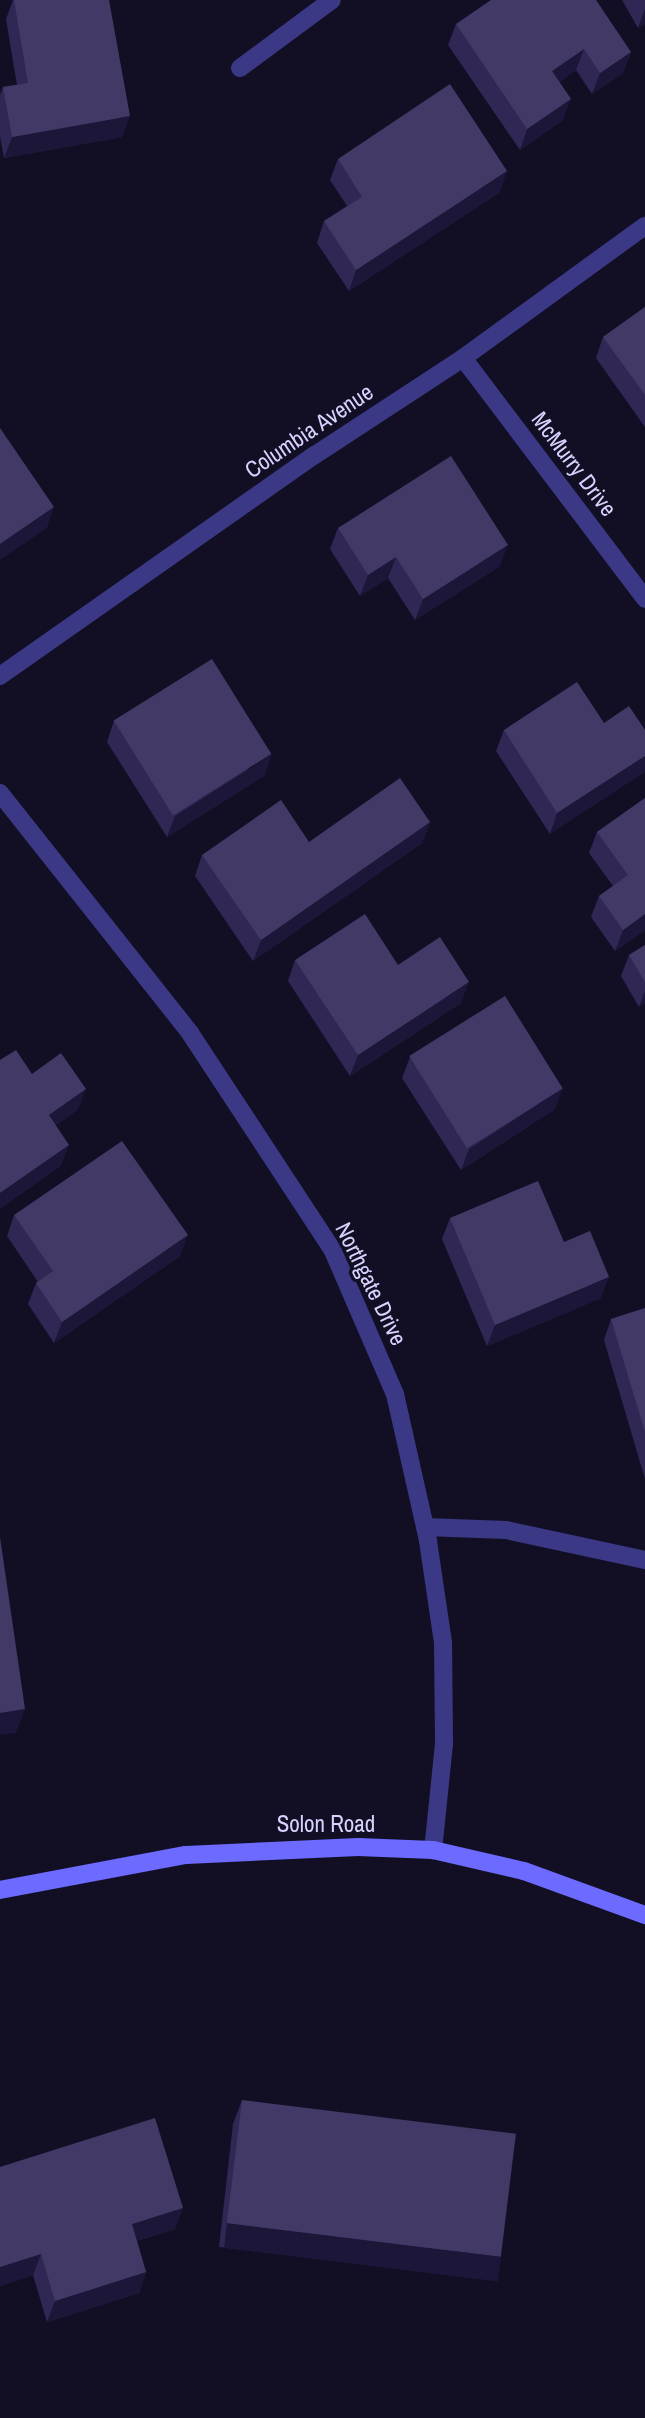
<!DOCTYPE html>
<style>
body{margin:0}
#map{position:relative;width:645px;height:2418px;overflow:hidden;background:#120f25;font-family:"Archivo Narrow",sans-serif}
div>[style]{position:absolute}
.service>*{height:18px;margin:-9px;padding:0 9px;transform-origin:9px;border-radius:9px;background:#3b3985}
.minor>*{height:18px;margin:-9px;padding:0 9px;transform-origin:9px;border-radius:9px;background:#3b3985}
.tertiary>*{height:18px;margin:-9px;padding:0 9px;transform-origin:9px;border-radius:9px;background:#3b3985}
.secondary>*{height:18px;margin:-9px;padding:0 9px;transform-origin:9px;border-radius:9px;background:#6c6aff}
.wall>*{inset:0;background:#302754}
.shaded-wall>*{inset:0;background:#1c1639;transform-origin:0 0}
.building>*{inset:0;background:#423966;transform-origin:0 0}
span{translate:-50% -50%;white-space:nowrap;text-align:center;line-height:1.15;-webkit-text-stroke:7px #120f25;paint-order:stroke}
.street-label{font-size:23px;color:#d7d3ff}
</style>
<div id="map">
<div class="service">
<i style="left:425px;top:1527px;width:81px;rotate:2.1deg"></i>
<i style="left:506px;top:1530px;width:142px;rotate:12.2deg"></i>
</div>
<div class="minor">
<i style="left:240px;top:68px;width:114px;rotate:-36.5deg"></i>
<i style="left:463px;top:358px;width:302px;rotate:52.9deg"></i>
<i style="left:0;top:676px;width:385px;rotate:-35.1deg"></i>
<i style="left:315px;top:455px;width:177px;rotate:-33.2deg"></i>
<i style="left:463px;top:358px;width:225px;rotate:-36deg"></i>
</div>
<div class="tertiary">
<i style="left:0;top:793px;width:306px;rotate:51.6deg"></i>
<i style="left:190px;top:1033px;width:261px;rotate:56.7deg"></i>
<i style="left:333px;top:1251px;width:156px;rotate:66.6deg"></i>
<i style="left:395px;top:1394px;width:151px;rotate:77.3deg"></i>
<i style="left:428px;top:1541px;width:103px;rotate:81.6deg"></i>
<i style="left:443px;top:1643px;width:101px;rotate:89.4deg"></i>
<i style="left:444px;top:1744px;width:107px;rotate:95.9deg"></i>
</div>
<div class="secondary">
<i style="left:0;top:1890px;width:189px;rotate:-10.7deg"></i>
<i style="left:186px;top:1855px;width:172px;rotate:-2.7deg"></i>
<i style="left:358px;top:1847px;width:75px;rotate:2.3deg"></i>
<i style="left:433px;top:1850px;width:93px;rotate:13deg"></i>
<i style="left:524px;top:1871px;width:129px;rotate:20deg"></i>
</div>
<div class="wall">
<i style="clip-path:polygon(13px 0,109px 0,122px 137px,4px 158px,0 136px,0 95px,3px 87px,17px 85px,6px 19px)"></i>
<i style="clip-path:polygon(622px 0,645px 0,645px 24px,638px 28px)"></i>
<i style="clip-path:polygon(456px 24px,631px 52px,623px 73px,592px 94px,576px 70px,559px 82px,563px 120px,520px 150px,448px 45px)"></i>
<i style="clip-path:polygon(338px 159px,500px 192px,349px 291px,317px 243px,324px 221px,347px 206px,330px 180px)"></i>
<i style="clip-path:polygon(645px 307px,645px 427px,596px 358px,603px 337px)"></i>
<i style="clip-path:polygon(338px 528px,500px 566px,415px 620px,388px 578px,360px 596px,330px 549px)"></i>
<i style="clip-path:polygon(114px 721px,265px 775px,167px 837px,107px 742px)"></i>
<i style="clip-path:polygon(604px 723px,550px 834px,496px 751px,504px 730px)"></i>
<i style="clip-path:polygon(645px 798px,645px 930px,615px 951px,591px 917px,599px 896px,613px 886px,589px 853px,597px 832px)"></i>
<i style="clip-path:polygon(430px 822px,422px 843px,253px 961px,195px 876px,202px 855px,309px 842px)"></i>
<i style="clip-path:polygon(645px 945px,645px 1003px,639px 1007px,621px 976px,629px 955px)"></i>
<i style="clip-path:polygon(295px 960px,461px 1003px,350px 1076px,288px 981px)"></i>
<i style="clip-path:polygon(410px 1057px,555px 1109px,461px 1170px,402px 1078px)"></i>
<i style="clip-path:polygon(14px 1215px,180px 1256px,54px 1343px,28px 1304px,36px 1283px,38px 1282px,7px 1236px)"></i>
<i style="clip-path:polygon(450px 1218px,564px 1242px,601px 1298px,487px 1346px,442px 1239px)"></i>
<i style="clip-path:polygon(645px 1308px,645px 1479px,604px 1340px,611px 1319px)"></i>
<i style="clip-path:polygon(242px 2100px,493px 2280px,219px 2247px,233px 2124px)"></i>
<i style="clip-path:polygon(0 2167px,175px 2229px,137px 2241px,146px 2272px,139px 2293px,47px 2322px,33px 2275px,0 2286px)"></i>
</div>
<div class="shaded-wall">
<i style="clip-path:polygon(645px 9px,645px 24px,638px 28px)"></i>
<i style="clip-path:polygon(584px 49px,576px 70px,544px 92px,552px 71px)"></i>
<i style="clip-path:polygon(631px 52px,623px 73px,592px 94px,600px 73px)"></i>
<i style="clip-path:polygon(571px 99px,563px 120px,520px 150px,527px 129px)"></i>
<i style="clip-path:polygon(130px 116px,122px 137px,4px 158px,12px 137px)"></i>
<i style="clip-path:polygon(507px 171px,500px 192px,349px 291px,356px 270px)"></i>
<i style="clip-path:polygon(54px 507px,47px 528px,0 560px,0 544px)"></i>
<i style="clip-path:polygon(508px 545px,500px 566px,415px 620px,423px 599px)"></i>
<i style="clip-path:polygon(396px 557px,388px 578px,360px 596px,368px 575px)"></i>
<i style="clip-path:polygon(272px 754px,265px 775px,167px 837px,175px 816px)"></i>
<i style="clip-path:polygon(645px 756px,645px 772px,550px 834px,557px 813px)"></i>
<i style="clip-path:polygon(430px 822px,422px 843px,253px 961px,261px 940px)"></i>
<i style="clip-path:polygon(645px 914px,645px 930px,615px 951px,623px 930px)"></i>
<i style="clip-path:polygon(469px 982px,461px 1003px,350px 1076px,358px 1055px)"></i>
<i style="clip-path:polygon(645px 991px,645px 1003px,639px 1007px)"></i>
<i style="clip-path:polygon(563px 1088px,555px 1109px,461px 1170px,469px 1149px)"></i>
<i style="clip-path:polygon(86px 1089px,78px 1110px,41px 1136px,49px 1115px)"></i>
<i style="clip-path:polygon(69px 1145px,61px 1166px,0 1209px,0 1193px)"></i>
<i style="clip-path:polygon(188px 1235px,180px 1256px,54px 1343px,62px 1322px)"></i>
<i style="clip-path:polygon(609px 1277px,601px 1298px,487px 1346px,495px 1325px)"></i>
<i style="clip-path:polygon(25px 1709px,16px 1733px,0 1735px,0 1713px)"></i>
<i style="clip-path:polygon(183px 2208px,175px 2229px,124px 2245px,132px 2224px)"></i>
<i style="left:227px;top:2223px;width:276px;height:25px;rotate:7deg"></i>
<i style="clip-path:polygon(41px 2254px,33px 2275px,0 2286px,0 2267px)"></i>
<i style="clip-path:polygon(146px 2272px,139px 2293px,47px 2322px,55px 2301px)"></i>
</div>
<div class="building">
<i style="clip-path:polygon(14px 0,109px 0,130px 116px,12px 137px,3px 87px,28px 83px)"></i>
<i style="clip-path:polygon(491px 0,596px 0,631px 52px,600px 73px,584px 49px,552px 71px,571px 99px,527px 129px,456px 24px)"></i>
<i style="clip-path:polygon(450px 84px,507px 171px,356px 270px,324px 221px,362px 197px,338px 159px)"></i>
<i style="clip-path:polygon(645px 307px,645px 395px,603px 337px)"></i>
<i style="clip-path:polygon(0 428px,54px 507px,0 544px)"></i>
<i style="clip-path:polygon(451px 456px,508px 545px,423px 599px,396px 557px,368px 575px,338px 528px)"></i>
<i style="left:212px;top:659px;width:112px;height:116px;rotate:58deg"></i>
<i style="clip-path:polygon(577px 682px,604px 723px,629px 706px,645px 730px,645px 756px,557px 813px,504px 730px)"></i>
<i style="clip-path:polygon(400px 778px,430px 822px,261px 940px,202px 855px,281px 800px,309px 842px)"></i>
<i style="clip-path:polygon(645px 798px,645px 914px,623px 930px,599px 896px,628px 875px,597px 832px)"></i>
<i style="clip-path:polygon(365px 914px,398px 965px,440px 937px,469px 982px,358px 1055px,295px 960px)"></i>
<i style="clip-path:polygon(645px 945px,645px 982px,629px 955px)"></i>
<i style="left:505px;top:996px;width:109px;height:113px;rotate:58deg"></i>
<i style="clip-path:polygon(16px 1050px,32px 1074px,61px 1053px,86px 1089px,49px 1115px,69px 1145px,0 1193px,0 1060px)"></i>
<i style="clip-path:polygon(122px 1141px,188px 1235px,62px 1322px,36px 1283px,53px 1271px,14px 1215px)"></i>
<i style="clip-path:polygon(538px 1181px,564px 1242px,590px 1231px,609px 1277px,495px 1325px,450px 1218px)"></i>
<i style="clip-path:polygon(645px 1308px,645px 1432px,611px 1319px)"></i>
<i style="clip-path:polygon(0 1537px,25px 1709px,0 1713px)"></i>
<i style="left:242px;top:2100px;width:276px;height:124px;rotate:7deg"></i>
<i style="clip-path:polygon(155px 2118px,183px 2208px,132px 2224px,146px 2272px,55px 2301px,41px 2254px,0 2267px,0 2167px)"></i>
</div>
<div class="street-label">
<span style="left:309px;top:431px;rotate:-34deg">Columbia Avenue</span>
<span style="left:574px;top:464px;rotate:53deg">McMurry Drive</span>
<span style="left:371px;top:1284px;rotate:64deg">Northgate Drive</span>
<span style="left:326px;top:1824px">Solon Road</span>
</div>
</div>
